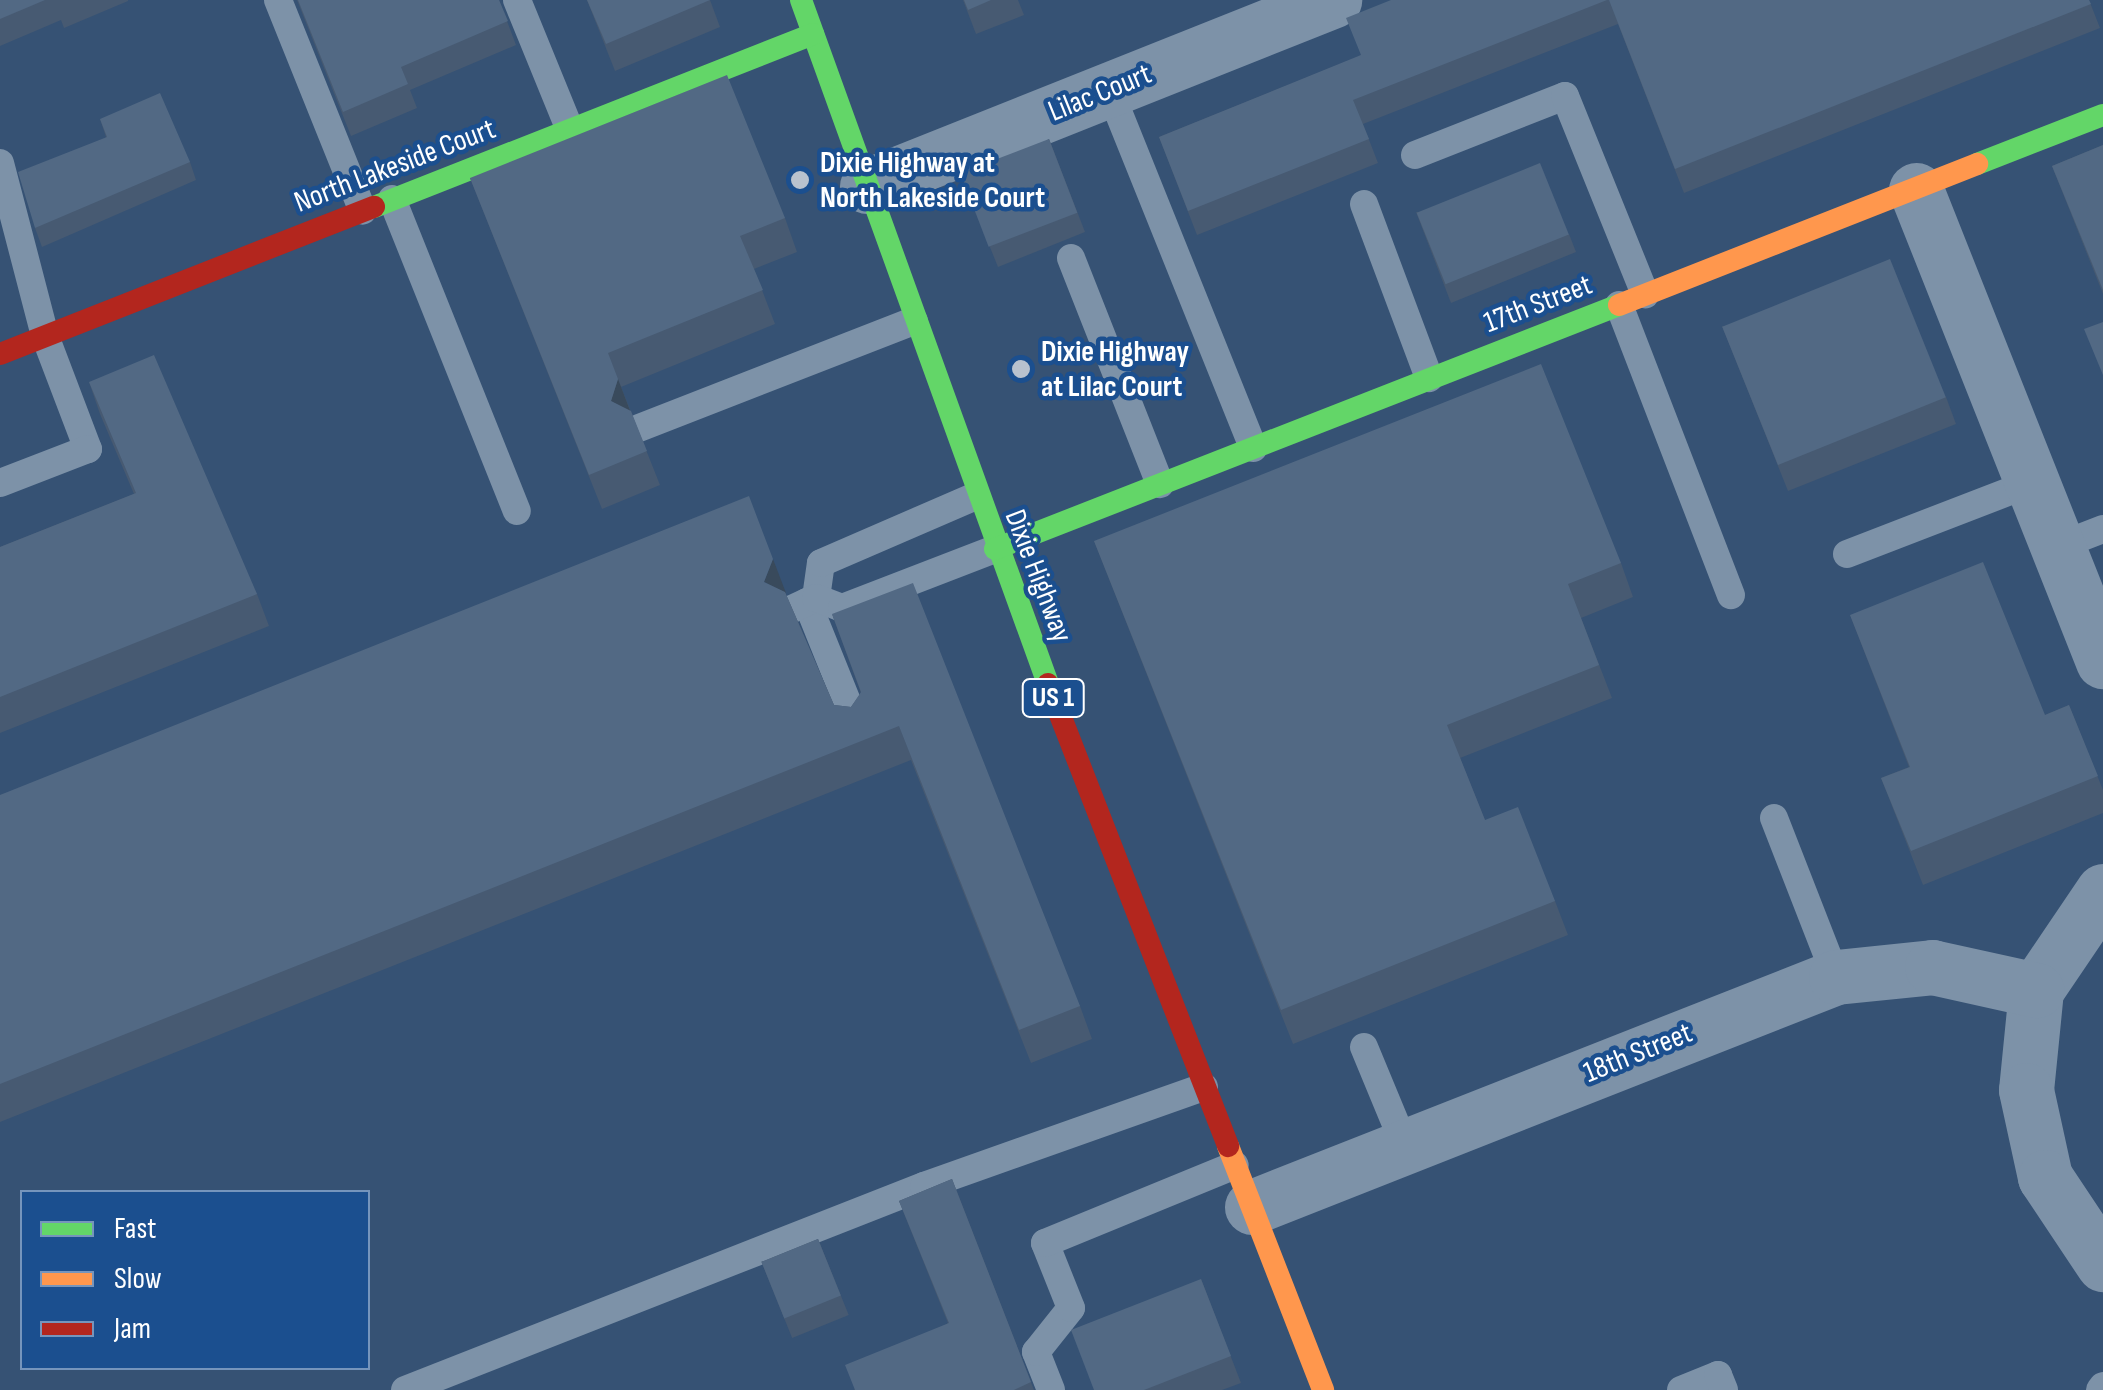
<!DOCTYPE html>
<style>
body{margin:0}
#map{position:relative;width:2103px;height:1390px;overflow:hidden;background:#365274;font-family:"Sofia Sans Condensed",sans-serif}
div>[style]{position:absolute}
.lane>*{height:28px;margin:-14px;padding:0 14px;transform-origin:14px;border-radius:14px;background:#7d92a8}
.street>*{height:55px;margin:-27.5px;padding:0 27.5px;transform-origin:27.5px;border-radius:27.5px;background:#7d92a8}
.fast>*{height:22px;margin:-11px;padding:0 11px;transform-origin:11px;border-radius:11px;background:#63d668}
.slow>*{height:22px;margin:-11px;padding:0 11px;transform-origin:11px;border-radius:11px;background:#ff974d}
.jam>*{height:22px;margin:-11px;padding:0 11px;transform-origin:11px;border-radius:11px;background:#b3261e}
.wall>*{inset:0;background:#475a72;transform-origin:0 0}
.shaded-wall>*{inset:0;background:#394a5c}
.building>*{inset:0;background:#526984;transform-origin:0 0}
.dots>*{width:28px;height:28px;translate:-50% -50%;box-sizing:border-box;border:5px solid #1b4f8f;border-radius:50%}
span{translate:-50% -50%;white-space:nowrap;text-align:center;line-height:1.15;-webkit-text-stroke:9px #1b4f8f;paint-order:stroke}
.shield-label span{padding:2px 8px;background:#1b4f8f;border:2px solid;border-radius:8px;-webkit-text-stroke-width:0}
.shield-label{font-size:28px;color:#fff;font-weight:700}
.street-label{font-size:30px;color:#fff}
.poi-label{font-size:30px;color:#fff;font-weight:700}
.left{translate:0 -50%;text-align:left}
.legend{position:absolute;left:20px;top:1190px;width:350px;height:180px;box-sizing:border-box;background:#1b4f8f;border:2px solid #7695bc;margin:0;padding:12px 18px;list-style:none;font-size:30px;color:#fff}
.legend li{display:flex;align-items:center;gap:20px;height:50px}
.legend b{width:50px;border:2px solid #7695bc}
</style>
<div id="map">
<div class="lane">
<i style="left:278px;top:0;width:227px;rotate:68.1deg"></i>
<i style="left:517px;top:0;width:140px;rotate:67.8deg"></i>
<i style="left:1109px;top:89px;width:387px;rotate:68.1deg"></i>
<i style="left:1415px;top:155px;width:161px;rotate:-21.5deg"></i>
<i style="left:1565px;top:96px;width:214px;rotate:68deg"></i>
<i style="left:0;top:163px;width:179px;rotate:75.4deg"></i>
<i style="left:45px;top:336px;width:121px;rotate:69.2deg"></i>
<i style="left:88px;top:449px;width:94px;rotate:158.9deg"></i>
<i style="left:392px;top:199px;width:336px;rotate:68.2deg"></i>
<i style="left:1364px;top:204px;width:186px;rotate:69.5deg"></i>
<i style="left:1071px;top:258px;width:243px;rotate:68.5deg"></i>
<i style="left:1619px;top:305px;width:311px;rotate:68.9deg"></i>
<i style="left:639px;top:428px;width:295px;rotate:-21.3deg"></i>
<i style="left:2059px;top:546px;width:47px;rotate:-21.1deg"></i>
<i style="left:1847px;top:554px;width:200px;rotate:-21.1deg"></i>
<i style="left:816px;top:598px;width:35px;rotate:-82deg"></i>
<i style="left:821px;top:563px;width:169px;rotate:-23.4deg"></i>
<i style="left:807px;top:602px;width:131px;rotate:68.1deg"></i>
<i style="left:792px;top:609px;width:26px;rotate:-25deg"></i>
<i style="left:816px;top:598px;width:28px;rotate:21deg"></i>
<i style="left:842px;top:608px;width:164px;rotate:-21.1deg"></i>
<i style="left:1774px;top:818px;width:171px;rotate:68.7deg"></i>
<i style="left:1364px;top:1047px;width:107px;rotate:67.5deg"></i>
<i style="left:405px;top:1390px;width:558px;rotate:-21.46deg"></i>
<i style="left:924px;top:1186px;width:297px;rotate:-19.5deg"></i>
<i style="left:1051px;top:1390px;width:41px;rotate:-111.5deg"></i>
<i style="left:1036px;top:1352px;width:56px;rotate:-51.5deg"></i>
<i style="left:1071px;top:1308px;width:70px;rotate:-111.8deg"></i>
<i style="left:1045px;top:1243px;width:205px;rotate:-22.3deg"></i>
<i style="left:1681px;top:1390px;width:40px;rotate:-22deg"></i>
<i style="left:1718px;top:1375px;width:16px;rotate:68deg"></i>
<i style="left:2100px;top:1390px;width:5px;rotate:-53deg"></i>
</div>
<div class="street">
<i style="left:867px;top:186px;width:503px;rotate:-21.72deg"></i>
<i style="left:1916px;top:190px;width:507px;rotate:68.35deg"></i>
<i style="left:2103px;top:891px;width:120px;rotate:124.1deg"></i>
<i style="left:2036px;top:990px;width:100px;rotate:95.7deg"></i>
<i style="left:2026px;top:1090px;width:89px;rotate:77.7deg"></i>
<i style="left:2045px;top:1177px;width:105px;rotate:56.3deg"></i>
<i style="left:1252px;top:1207px;width:628px;rotate:-21.5deg"></i>
<i style="left:1836px;top:977px;width:97px;rotate:-5.9deg"></i>
<i style="left:1932px;top:967px;width:107px;rotate:12.5deg"></i>
</div>
<div class="fast">
<i style="left:801px;top:0;width:727px;rotate:70.14deg"></i>
<i style="left:1977px;top:164px;width:135px;rotate:-21.3deg"></i>
<i style="left:374px;top:207px;width:472px;rotate:-21.5deg"></i>
<i style="left:995px;top:549px;width:670px;rotate:-21.36deg"></i>
</div>
<div class="slow">
<i style="left:1619px;top:305px;width:385px;rotate:-21.5deg"></i>
<i style="left:1228px;top:1146px;width:262px;rotate:68.7deg"></i>
</div>
<div class="jam">
<i style="left:0;top:354px;width:402px;rotate:-21.5deg"></i>
<i style="left:1048px;top:684px;width:496px;rotate:68.7deg"></i>
</div>
<div class="wall">
<i style="clip-path:polygon(0 0,128px 0,128px 1px,64px 28px,61px 20px,0 46px)"></i>
<i style="clip-path:polygon(297px 0,499px 0,516px 45px,410px 90px,417px 108px,351px 136px)"></i>
<i style="clip-path:polygon(587px 0,710px 0,720px 27px,615px 71px)"></i>
<i style="clip-path:polygon(963px 0,1018px 0,1024px 15px,976px 34px)"></i>
<i style="clip-path:polygon(1391px 0,2089px 0,2100px 28px,1684px 193px,1618px 24px,1363px 124px,1378px 163px,1197px 235px,1159px 137px,1360px 56px)"></i>
<i style="clip-path:polygon(100px 119px,190px 162px,196px 180px,42px 247px,35px 228px,106px 137px)"></i>
<i style="clip-path:polygon(1049px 139px,1085px 232px,998px 267px,968px 193px)"></i>
<i style="clip-path:polygon(2103px 145px,2103px 294px,2052px 166px)"></i>
<i style="clip-path:polygon(470px 178px,785px 218px,797px 252px,754px 269px,775px 324px,621px 387px,660px 485px,602px 509px)"></i>
<i style="clip-path:polygon(1416px 212px,1569px 234px,1576px 252px,1451px 303px)"></i>
<i style="clip-path:polygon(1722px 326px,1946px 397px,1956px 424px,1788px 491px)"></i>
<i style="clip-path:polygon(89px 382px,257px 594px,269px 626px,0 733px,0 547px,134px 494px,100px 414px)"></i>
<i style="clip-path:polygon(1094px 541px,1621px 563px,1633px 597px,1581px 618px,1612px 698px,1460px 758px,1485px 820px,1555px 901px,1568px 935px,1293px 1044px)"></i>
<i style="clip-path:polygon(785px 592px,834px 705px,851px 707px,861px 693px,832px 614px,1080px 1006px,1092px 1039px,1031px 1063px,911px 760px,0 1122px,0 795px)"></i>
<i style="clip-path:polygon(1850px 615px,2045px 715px,2069px 705px,2103px 790px,2103px 813px,1923px 885px,1881px 778px,1909px 767px)"></i>
<i style="clip-path:polygon(952px 1179px,1034px 1390px,854px 1390px,948px 1323px,899px 1201px)"></i>
<i style="left:818px;top:1239px;width:82px;height:61px;rotate:68deg"></i>
<i style="clip-path:polygon(1201px 1279px,1241px 1383px,1222px 1390px,1094px 1390px)"></i>
</div>
<div class="shaded-wall">
<i style="clip-path:polygon(618px 379px,631px 413px,611px 401px)"></i>
<i style="clip-path:polygon(773px 559px,786px 593px,764px 582px)"></i>
</div>
<div class="building">
<i style="clip-path:polygon(0 0,45px 0,0 19px)"></i>
<i style="clip-path:polygon(298px 0,499px 0,508px 21px,401px 67px,408px 84px,343px 112px)"></i>
<i style="clip-path:polygon(587px 0,710px 0,606px 44px)"></i>
<i style="clip-path:polygon(964px 0,991px 0,968px 10px)"></i>
<i style="clip-path:polygon(1391px 0,1607px 0,1353px 100px,1369px 139px,1188px 211px,1159px 137px,1361px 55px,1346px 18px)"></i>
<i style="clip-path:polygon(1609px 0,2089px 0,2091px 4px,1675px 169px)"></i>
<i style="clip-path:polygon(727px 75px,785px 218px,740px 236px,763px 290px,608px 353px,618px 379px,611px 401px,631px 411px,647px 451px,589px 475px,470px 178px)"></i>
<i style="clip-path:polygon(160px 93px,190px 162px,35px 228px,18px 172px,107px 137px,100px 119px)"></i>
<i style="left:1049px;top:139px;width:79px;height:95px;rotate:69deg"></i>
<i style="clip-path:polygon(2103px 145px,2103px 290px,2052px 166px)"></i>
<i style="left:1540px;top:163px;width:77px;height:133px;rotate:68deg"></i>
<i style="left:1890px;top:259px;width:149px;height:181px;rotate:68deg"></i>
<i style="clip-path:polygon(2103px 322px,2103px 375px,2084px 329px)"></i>
<i style="clip-path:polygon(154px 355px,257px 594px,0 697px,0 547px,136px 493px,89px 382px)"></i>
<i style="clip-path:polygon(1541px 364px,1621px 563px,1568px 584px,1599px 665px,1447px 725px,1485px 820px,1518px 807px,1555px 901px,1281px 1010px,1094px 541px)"></i>
<i style="clip-path:polygon(749px 496px,773px 559px,764px 582px,785px 592px,834px 705px,851px 707px,861px 692px,832px 614px,913px 583px,1080px 1006px,1019px 1030px,899px 726px,0 1084px,0 795px)"></i>
<i style="clip-path:polygon(1983px 562px,2045px 715px,2069px 705px,2098px 776px,1911px 851px,1881px 778px,1910px 767px,1850px 615px)"></i>
<i style="clip-path:polygon(952px 1179px,1031px 1382px,1014px 1390px,855px 1390px,845px 1365px,949px 1323px,899px 1201px)"></i>
<i style="left:818px;top:1239px;width:61px;height:61px;rotate:68deg"></i>
<i style="clip-path:polygon(1201px 1279px,1231px 1356px,1144px 1390px,1094px 1390px,1071px 1330px)"></i>
</div>
<div class="dots">
<i style="left:800px;top:180px;background:#b9c2ce"></i>
<i style="left:1021px;top:369px;background:#b9c2ce"></i>
</div>
<div class="shield-label">
<span style="left:1053px;top:698px">US 1</span>
</div>
<div class="street-label">
<span style="left:1100px;top:93px;rotate:-22deg">Lilac Court</span>
<span style="left:395px;top:166px;rotate:-21deg">North Lakeside Court</span>
<span style="left:1538px;top:304px;rotate:-21deg">17th Street</span>
<span style="left:1038px;top:576px;rotate:69deg">Dixie Highway</span>
<span style="left:1638px;top:1053px;rotate:-22deg">18th Street</span>
</div>
<div class="poi-label">
<span class="left" style="left:820px;top:180px">Dixie Highway at<br>North Lakeside Court</span>
<span class="left" style="left:1041px;top:369px">Dixie Highway<br>at Lilac Court</span>
</div>
<ul class="legend">
<li><b style="height:12px;background:#63d668"></b>Fast</li>
<li><b style="height:12px;background:#ff974d"></b>Slow</li>
<li><b style="height:12px;background:#b3261e"></b>Jam</li>
</ul>
</div>
